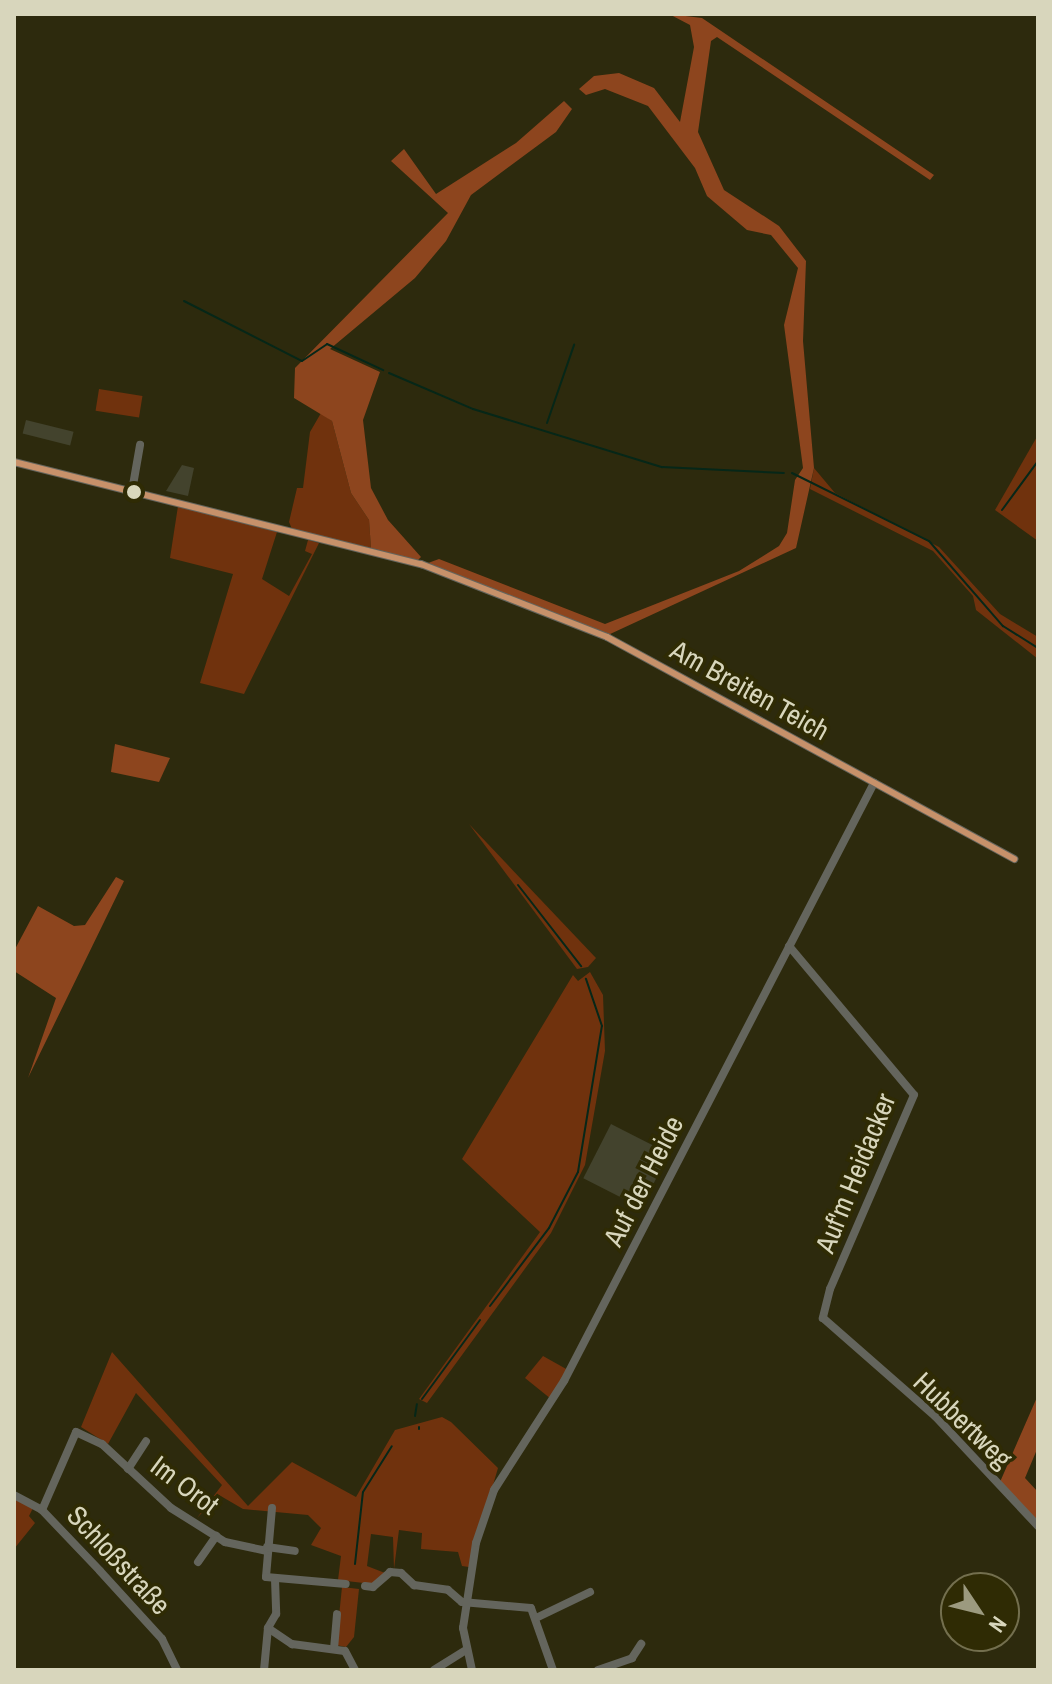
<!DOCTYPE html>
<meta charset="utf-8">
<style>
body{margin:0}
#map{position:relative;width:1052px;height:1684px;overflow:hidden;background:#2d2a0d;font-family:"Archivo Narrow",sans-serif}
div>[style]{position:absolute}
.green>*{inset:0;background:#70320d;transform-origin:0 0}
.forest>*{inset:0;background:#8d451e}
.stream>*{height:2px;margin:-1px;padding:0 1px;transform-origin:1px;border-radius:1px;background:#062718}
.building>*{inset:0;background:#43432d;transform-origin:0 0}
.street>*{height:8px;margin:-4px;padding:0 4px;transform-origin:4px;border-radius:4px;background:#64655d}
.bus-1>*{height:6px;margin:-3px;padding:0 3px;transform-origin:3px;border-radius:3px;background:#c7916a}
.dots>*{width:22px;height:22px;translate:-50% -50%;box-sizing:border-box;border:4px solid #2f2b04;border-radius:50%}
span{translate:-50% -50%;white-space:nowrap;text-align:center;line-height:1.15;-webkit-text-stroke:7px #2f2b04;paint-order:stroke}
.street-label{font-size:28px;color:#d8d6bc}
.frame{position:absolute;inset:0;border:16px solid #d8d6bc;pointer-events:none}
.north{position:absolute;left:940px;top:1572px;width:80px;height:80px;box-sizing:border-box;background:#2f2b04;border:2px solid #736f4e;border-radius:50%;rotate:125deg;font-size:22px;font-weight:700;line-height:32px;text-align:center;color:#d8d6bc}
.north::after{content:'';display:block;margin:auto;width:28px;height:36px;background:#9c9a7f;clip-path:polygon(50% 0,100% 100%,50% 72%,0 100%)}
</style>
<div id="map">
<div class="green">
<i style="left:99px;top:389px;width:44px;height:22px;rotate:9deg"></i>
<i style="clip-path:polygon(321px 413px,332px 421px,351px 493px,369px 520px,371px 548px,292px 529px,289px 522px,297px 488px,303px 488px,310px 432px)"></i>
<i style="clip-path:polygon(1038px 435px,1038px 541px,995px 510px)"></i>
<i style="clip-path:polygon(814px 468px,835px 493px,939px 547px,1000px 614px,1038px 637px,1038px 659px,976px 610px,973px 596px,933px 551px,810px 489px)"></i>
<i style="clip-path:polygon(178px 506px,277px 532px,262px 579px,289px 596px,312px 554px,305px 551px,308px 540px,319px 543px,244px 694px,200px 683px,233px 574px,170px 558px)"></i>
<i style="clip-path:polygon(469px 824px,596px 958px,588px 967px,577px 969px)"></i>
<i style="clip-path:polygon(590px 972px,603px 995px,605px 1051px,585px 1165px,551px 1233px,427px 1403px,419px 1399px,540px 1232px,462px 1159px,573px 975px,578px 981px)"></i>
<i style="clip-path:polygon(112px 1352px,248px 1506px,292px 1462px,356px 1497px,395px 1430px,442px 1417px,451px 1422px,498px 1468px,469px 1567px,462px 1566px,458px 1552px,421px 1549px,422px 1533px,399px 1530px,394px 1569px,393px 1537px,371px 1534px,367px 1566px,385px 1573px,372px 1584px,338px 1580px,341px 1556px,311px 1545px,321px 1528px,308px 1515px,243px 1509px,219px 1495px,197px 1518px,222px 1485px,136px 1393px,108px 1444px,81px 1427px)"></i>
<i style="clip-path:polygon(543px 1356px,568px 1370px,551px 1399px,525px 1378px)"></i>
<i style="clip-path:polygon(14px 1499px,33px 1508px,29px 1516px,35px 1523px,14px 1549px)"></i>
<i style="clip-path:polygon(342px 1587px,359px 1589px,354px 1637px,346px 1647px,336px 1645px)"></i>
</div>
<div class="forest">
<i style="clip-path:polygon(669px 14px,702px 18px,934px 175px,930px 180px,717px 37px,711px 41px,698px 132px,724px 190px,779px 226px,806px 261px,803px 341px,814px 468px,796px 548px,608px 635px,428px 563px,439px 559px,605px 624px,739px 571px,779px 546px,787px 533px,795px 480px,803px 468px,784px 325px,798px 268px,771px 235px,747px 230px,707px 196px,695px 168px,648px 106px,605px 89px,586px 95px,579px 89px,594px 76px,619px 73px,654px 88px,680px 122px,694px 47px,690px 25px)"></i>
<i style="clip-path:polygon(564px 101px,572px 109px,556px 132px,471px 195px,446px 241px,415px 278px,330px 349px,380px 372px,363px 420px,371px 488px,388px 520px,421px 557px,417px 561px,371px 548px,369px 520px,351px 493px,332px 421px,294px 398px,295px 368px,448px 213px,391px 161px,404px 149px,436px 194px,516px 143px)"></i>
<i style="clip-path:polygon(115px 744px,170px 758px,159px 782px,111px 772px)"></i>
<i style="clip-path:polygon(116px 877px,124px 881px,28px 1078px,56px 998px,14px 971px,14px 951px,38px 906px,74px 926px,85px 925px)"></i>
<i style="clip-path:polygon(1038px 1395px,1038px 1447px,1025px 1478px,1038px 1492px,1038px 1523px,1000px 1482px)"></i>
</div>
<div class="stream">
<i style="left:184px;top:301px;width:132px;rotate:27deg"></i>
<i style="left:302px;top:361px;width:30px;rotate:-34deg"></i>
<i style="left:327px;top:344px;width:62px;rotate:24.9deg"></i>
<i style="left:389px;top:373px;width:91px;rotate:23.2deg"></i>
<i style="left:473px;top:409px;width:198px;rotate:17.1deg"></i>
<i style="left:662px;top:467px;width:122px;rotate:2.8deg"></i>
<i style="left:547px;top:423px;width:83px;rotate:-70.9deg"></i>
<i style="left:792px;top:473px;width:153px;rotate:26.4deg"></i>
<i style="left:929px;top:541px;width:113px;rotate:49deg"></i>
<i style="left:1003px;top:626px;width:41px;rotate:32.2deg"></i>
<i style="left:1002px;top:510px;width:61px;rotate:-53.7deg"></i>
<i style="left:518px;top:885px;width:103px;rotate:52.1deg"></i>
<i style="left:490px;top:1306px;width:98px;rotate:-52.9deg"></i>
<i style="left:549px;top:1228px;width:63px;rotate:-62.6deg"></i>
<i style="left:578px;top:1172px;width:148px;rotate:-80.7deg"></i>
<i style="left:602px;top:1026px;width:50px;rotate:-108.8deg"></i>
<i style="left:422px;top:1399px;width:98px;rotate:-53.7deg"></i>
<i style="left:415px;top:1416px;width:12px;rotate:-81deg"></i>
<i style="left:419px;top:1427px;width:2px;rotate:90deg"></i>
<i style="left:355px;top:1564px;width:72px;rotate:-83.7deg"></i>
<i style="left:363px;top:1492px;width:54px;rotate:-57.8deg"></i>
</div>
<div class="building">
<i style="left:26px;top:420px;width:49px;height:14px;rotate:14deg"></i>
<i style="clip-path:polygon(182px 465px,194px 468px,188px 496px,166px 491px)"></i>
<i style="left:611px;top:1124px;width:65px;height:61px;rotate:27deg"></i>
</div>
<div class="street">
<i style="left:14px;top:462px;width:420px;rotate:14.1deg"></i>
<i style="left:421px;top:564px;width:200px;rotate:21.4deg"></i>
<i style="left:607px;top:637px;width:464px;rotate:28.6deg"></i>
<i style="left:132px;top:491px;width:47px;rotate:-80.1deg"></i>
<i style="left:789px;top:946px;width:194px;rotate:50deg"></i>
<i style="left:914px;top:1095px;width:211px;rotate:113.4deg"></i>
<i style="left:830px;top:1289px;width:30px;rotate:104deg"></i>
<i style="left:823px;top:1318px;width:149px;rotate:41.2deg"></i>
<i style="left:935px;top:1416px;width:151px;rotate:46.9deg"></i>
<i style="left:128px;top:1469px;width:33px;rotate:-57deg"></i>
<i style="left:14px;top:1495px;width:32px;rotate:28deg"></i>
<i style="left:42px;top:1510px;width:84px;rotate:46.4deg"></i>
<i style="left:100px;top:1571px;width:92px;rotate:47.6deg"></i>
<i style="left:162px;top:1639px;width:34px;rotate:64deg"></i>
<i style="left:272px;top:1508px;width:69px;rotate:95deg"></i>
<i style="left:266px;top:1577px;width:80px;rotate:5deg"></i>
<i style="left:42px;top:1510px;width:85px;rotate:-66.4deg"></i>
<i style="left:76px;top:1432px;width:29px;rotate:25deg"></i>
<i style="left:102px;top:1444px;width:94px;rotate:42.8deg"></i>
<i style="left:171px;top:1508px;width:64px;rotate:32.2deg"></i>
<i style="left:225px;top:1542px;width:43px;rotate:12.1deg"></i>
<i style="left:267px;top:1547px;width:28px;rotate:8deg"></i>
<i style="left:198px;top:1562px;width:32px;rotate:-55deg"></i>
<i style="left:275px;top:1579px;width:35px;rotate:88deg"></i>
<i style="left:276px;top:1614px;width:16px;rotate:120deg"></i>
<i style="left:268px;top:1628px;width:29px;rotate:34deg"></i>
<i style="left:292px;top:1644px;width:53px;rotate:7.5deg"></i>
<i style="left:345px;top:1651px;width:21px;rotate:62deg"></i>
<i style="left:365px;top:1586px;width:8px;rotate:7deg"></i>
<i style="left:373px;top:1587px;width:23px;rotate:-41deg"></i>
<i style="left:390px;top:1572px;width:11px;rotate:5deg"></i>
<i style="left:401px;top:1573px;width:18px;rotate:43deg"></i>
<i style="left:414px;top:1585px;width:34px;rotate:8deg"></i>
<i style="left:448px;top:1590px;width:18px;rotate:41deg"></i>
<i style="left:462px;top:1602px;width:69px;rotate:5deg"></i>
<i style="left:531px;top:1608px;width:66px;rotate:70.5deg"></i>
<i style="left:536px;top:1618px;width:60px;rotate:-25.7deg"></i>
<i style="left:334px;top:1649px;width:35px;rotate:-85deg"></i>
<i style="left:264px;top:1670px;width:42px;rotate:-84.6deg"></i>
<i style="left:434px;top:1670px;width:36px;rotate:-32deg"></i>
<i style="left:472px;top:1670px;width:43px;rotate:-102.1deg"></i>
<i style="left:463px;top:1628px;width:86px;rotate:-81.3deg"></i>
<i style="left:476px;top:1543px;width:56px;rotate:-71.2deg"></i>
<i style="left:494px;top:1490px;width:130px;rotate:-57.3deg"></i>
<i style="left:564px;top:1381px;width:674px;rotate:-62.6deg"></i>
<i style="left:598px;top:1670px;width:36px;rotate:-19deg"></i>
<i style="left:632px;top:1658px;width:17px;rotate:-57deg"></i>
</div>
<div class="bus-1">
<i style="left:14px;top:462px;width:420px;rotate:14.1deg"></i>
<i style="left:421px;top:564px;width:200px;rotate:21.4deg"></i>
<i style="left:607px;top:637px;width:464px;rotate:28.6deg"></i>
</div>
<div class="dots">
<i style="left:134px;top:492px;background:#d8d6bc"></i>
</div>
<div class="street-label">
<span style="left:750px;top:690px;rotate:29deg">Am Breiten Teich</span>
<span style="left:855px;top:1173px;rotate:-68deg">Auf'm Heidacker</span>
<span style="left:643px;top:1181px;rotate:-63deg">Auf der Heide</span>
<span style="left:963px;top:1420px;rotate:44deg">Hubbertweg</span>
<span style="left:185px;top:1485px;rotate:37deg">Im Orot</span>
<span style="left:119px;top:1560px;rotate:47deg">Schloßstraße</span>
</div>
<div class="frame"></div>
<div class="north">N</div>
</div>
